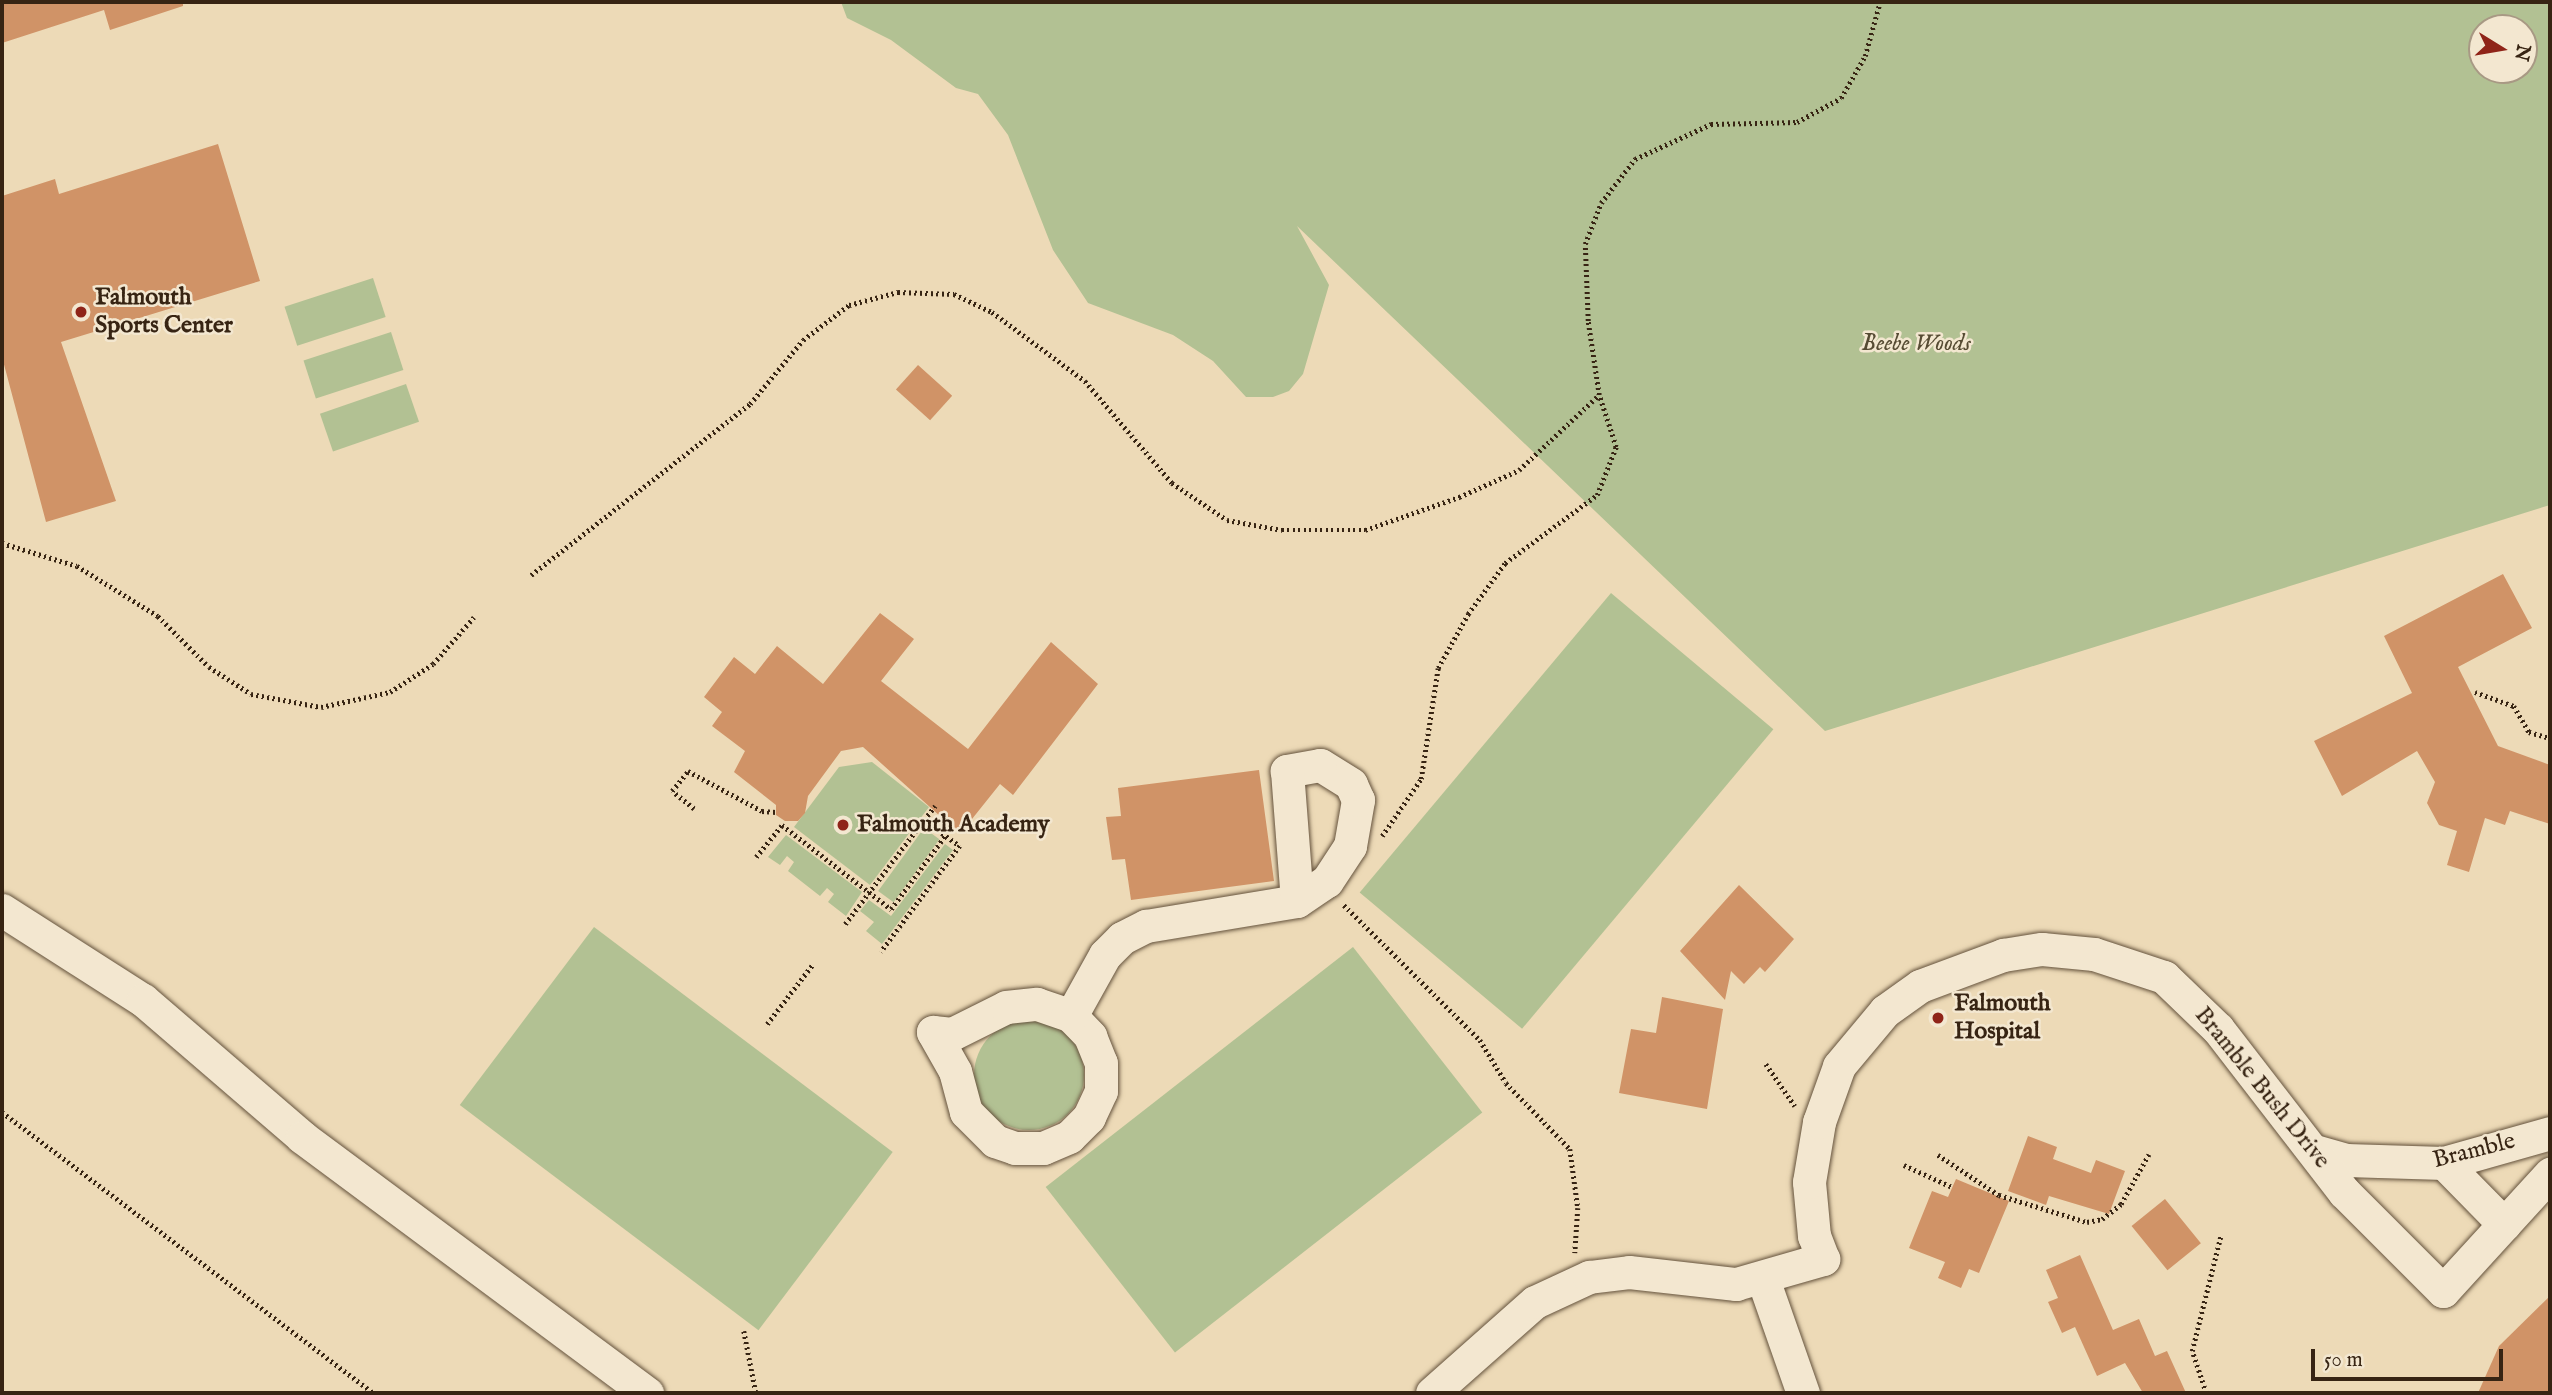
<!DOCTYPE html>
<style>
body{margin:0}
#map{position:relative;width:2552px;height:1395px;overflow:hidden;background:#eddab7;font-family:"IM FELL English",serif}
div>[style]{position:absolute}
.green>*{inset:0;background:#b2c193;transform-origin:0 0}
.round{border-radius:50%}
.building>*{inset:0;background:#d09367;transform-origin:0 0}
.path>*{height:4.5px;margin-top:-2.25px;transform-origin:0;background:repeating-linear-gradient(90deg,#372413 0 2px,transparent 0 5.5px)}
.roads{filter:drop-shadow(0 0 2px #64523c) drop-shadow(0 0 2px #64523c)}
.minor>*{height:33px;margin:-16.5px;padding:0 16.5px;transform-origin:16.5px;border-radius:16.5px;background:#f3e7d0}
.dots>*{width:19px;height:19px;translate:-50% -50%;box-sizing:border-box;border:4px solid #f3e7d0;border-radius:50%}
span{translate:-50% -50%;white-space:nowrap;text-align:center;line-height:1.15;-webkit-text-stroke:5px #f3e7d0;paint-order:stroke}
.poi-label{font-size:24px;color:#372413;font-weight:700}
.left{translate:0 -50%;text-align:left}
.park-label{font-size:24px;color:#564b33;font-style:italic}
.street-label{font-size:24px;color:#372413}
.frame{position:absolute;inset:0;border:4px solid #372413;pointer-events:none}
.north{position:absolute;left:2468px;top:14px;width:70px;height:70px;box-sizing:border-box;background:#f3e7d0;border:2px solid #a89984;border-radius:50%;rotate:101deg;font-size:19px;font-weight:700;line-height:28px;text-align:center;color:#372413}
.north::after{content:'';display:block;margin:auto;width:24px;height:32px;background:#8f2418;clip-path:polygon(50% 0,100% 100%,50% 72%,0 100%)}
.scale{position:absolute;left:2311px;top:1349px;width:192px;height:32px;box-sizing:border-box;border:4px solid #372413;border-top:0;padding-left:9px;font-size:21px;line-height:24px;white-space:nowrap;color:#372413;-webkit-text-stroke:5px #f3e7d0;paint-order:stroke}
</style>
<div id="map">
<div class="green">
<i style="clip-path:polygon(evenodd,841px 2px,2550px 2px,2550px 505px,1825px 731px,1297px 226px,1329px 285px,1303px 374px,1289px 391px,1273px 397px,1246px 397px,1213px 361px,1173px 335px,1088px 303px,1053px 250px,1008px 135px,978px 94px,956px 88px,891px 40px,847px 18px,841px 2px,2482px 28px,2524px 28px,2524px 70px,2482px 70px,2482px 28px)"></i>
<i style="left:373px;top:278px;width:41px;height:93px;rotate:72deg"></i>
<i style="left:391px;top:332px;width:40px;height:92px;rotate:72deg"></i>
<i style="left:406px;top:384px;width:40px;height:91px;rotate:71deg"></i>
<i style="left:1611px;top:593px;width:212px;height:391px;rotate:40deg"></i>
<i style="clip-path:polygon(872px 762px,929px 807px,870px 885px,794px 827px,839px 767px)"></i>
<i style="left:924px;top:828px;width:19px;height:78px;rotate:36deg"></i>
<i style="clip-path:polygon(786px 835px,862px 892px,846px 916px,828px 902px,834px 894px,827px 888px,820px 896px,788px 871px,794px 862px,787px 856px,780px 865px,768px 857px)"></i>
<i style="clip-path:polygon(945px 844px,953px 850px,882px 944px,866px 931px,874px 922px,860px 911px,869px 900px,891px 916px)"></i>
<i style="left:594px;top:927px;width:374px;height:223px;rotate:37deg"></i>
<i style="left:1353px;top:947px;width:210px;height:390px;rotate:52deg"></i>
<i class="round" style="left:974px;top:1020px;width:110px;height:110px"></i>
</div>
<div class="building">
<i style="clip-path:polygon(2px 2px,183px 2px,183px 6px,110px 30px,104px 10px,2px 43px)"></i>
<i style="clip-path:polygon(218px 144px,260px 281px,61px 342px,116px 501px,46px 522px,2px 357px,2px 196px,55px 179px,59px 194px)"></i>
<i style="left:918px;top:365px;width:46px;height:33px;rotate:42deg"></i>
<i style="clip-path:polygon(2503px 574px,2532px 628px,2458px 667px,2498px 746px,2550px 765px,2550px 824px,2510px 811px,2505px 825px,2485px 818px,2469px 872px,2447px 865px,2457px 831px,2439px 825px,2427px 803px,2435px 782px,2417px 751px,2342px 796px,2314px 741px,2412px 693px,2384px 636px)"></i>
<i style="clip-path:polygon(880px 613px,914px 639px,881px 681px,968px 749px,1051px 642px,1098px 684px,1013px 795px,1000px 784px,960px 834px,863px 747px,841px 751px,808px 796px,805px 813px,798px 821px,785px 821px,776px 815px,776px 805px,734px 772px,745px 751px,712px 726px,722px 712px,704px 697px,734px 657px,755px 674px,777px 646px,823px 684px)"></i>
<i style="clip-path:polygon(1259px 770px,1274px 881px,1131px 900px,1125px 859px,1112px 860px,1106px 817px,1121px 816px,1118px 788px)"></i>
<i style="clip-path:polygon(1739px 885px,1794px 939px,1765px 972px,1760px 967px,1744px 984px,1731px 971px,1725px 1000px,1680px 951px)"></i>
<i style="clip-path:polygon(1662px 997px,1723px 1009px,1707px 1109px,1619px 1093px,1631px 1029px,1656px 1033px)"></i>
<i style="clip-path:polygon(2028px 1136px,2057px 1147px,2053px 1159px,2091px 1173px,2096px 1160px,2125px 1171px,2109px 1214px,2049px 1196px,2046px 1205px,2008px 1191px)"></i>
<i style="clip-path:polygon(1956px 1179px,2009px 1201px,1979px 1273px,1969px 1269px,1961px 1288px,1938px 1278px,1945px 1262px,1909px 1248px,1932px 1191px,1948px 1197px)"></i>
<i style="left:2165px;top:1199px;width:57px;height:43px;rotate:51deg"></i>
<i style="clip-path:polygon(2080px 1255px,2113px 1330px,2139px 1319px,2155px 1356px,2167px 1351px,2186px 1393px,2143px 1393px,2125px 1363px,2097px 1376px,2075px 1327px,2062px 1333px,2048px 1302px,2058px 1298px,2046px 1270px)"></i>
<i style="clip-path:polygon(2550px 1296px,2550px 1393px,2478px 1393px,2499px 1346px)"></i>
</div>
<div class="path">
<i style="left:2px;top:543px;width:78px;rotate:17deg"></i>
<i style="left:77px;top:566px;width:95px;rotate:31.7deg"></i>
<i style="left:158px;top:616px;width:72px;rotate:45deg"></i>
<i style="left:209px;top:667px;width:50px;rotate:32.7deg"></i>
<i style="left:251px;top:694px;width:71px;rotate:10.5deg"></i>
<i style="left:321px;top:707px;width:71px;rotate:-12.3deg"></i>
<i style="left:390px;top:692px;width:51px;rotate:-33.1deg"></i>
<i style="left:433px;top:664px;width:62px;rotate:-48.9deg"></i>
<i style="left:531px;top:575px;width:278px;rotate:-38deg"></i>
<i style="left:750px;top:404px;width:83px;rotate:-50.4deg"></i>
<i style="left:803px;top:340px;width:58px;rotate:-37.3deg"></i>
<i style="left:849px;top:305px;width:51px;rotate:-14.9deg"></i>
<i style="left:898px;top:292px;width:56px;rotate:2deg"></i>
<i style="left:954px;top:294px;width:42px;rotate:25.3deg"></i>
<i style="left:992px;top:312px;width:116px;rotate:36.6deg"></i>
<i style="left:1085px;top:381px;width:134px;rotate:49.5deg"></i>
<i style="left:1172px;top:483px;width:66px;rotate:33.9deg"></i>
<i style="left:1227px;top:520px;width:56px;rotate:10.3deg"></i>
<i style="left:1282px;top:530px;width:83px"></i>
<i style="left:1365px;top:530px;width:100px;rotate:-19.3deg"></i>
<i style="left:1459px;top:497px;width:66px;rotate:-24.2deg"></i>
<i style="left:1519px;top:470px;width:110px;rotate:-43.2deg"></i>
<i style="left:2475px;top:692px;width:41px;rotate:19.7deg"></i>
<i style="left:2514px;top:706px;width:30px;rotate:60deg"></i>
<i style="left:2529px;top:732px;width:22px;rotate:16deg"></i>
<i style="left:694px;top:809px;width:28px;rotate:-141deg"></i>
<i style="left:672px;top:791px;width:26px;rotate:-51deg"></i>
<i style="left:688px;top:771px;width:84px;rotate:28.4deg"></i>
<i style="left:762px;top:811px;width:14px;rotate:4deg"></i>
<i style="left:924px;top:820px;width:18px;rotate:-52deg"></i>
<i style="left:1382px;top:836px;width:69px;rotate:-55.6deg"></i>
<i style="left:1421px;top:779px;width:112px;rotate:-81.3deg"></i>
<i style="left:1438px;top:668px;width:62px;rotate:-60.9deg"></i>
<i style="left:1468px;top:614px;width:63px;rotate:-54deg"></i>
<i style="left:1505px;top:563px;width:114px;rotate:-36.5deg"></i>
<i style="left:1597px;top:495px;width:52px;rotate:-68.4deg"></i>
<i style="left:1616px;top:447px;width:55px;rotate:-108.1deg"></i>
<i style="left:1599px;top:395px;width:75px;rotate:-98.5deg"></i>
<i style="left:1588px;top:321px;width:77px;rotate:-92.2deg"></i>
<i style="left:1585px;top:244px;width:44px;rotate:-68.7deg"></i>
<i style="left:1601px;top:203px;width:56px;rotate:-52.3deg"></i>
<i style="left:1635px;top:159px;width:84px;rotate:-24.7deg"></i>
<i style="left:1711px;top:124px;width:86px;rotate:-1.3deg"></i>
<i style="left:1797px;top:122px;width:50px;rotate:-28.6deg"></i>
<i style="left:1841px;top:98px;width:48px;rotate:-60.3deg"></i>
<i style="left:1865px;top:56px;width:56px;rotate:-74.5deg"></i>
<i style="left:756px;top:857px;width:41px;rotate:-50.9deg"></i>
<i style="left:782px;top:825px;width:138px;rotate:37.6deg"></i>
<i style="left:891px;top:909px;width:91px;rotate:-53.5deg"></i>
<i style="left:1344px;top:905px;width:192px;rotate:44.8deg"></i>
<i style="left:1480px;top:1040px;width:50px;rotate:58.8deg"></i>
<i style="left:1506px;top:1083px;width:92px;rotate:45.9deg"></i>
<i style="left:1570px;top:1149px;width:60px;rotate:82.3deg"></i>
<i style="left:1578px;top:1208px;width:45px;rotate:93.8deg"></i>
<i style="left:845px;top:924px;width:131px;rotate:-52.8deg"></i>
<i style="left:924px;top:820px;width:44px;rotate:35.8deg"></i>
<i style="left:960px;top:846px;width:132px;rotate:126.7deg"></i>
<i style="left:767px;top:1024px;width:76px;rotate:-52.5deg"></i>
<i style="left:1766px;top:1064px;width:51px;rotate:55.4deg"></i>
<i style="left:2px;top:1112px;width:465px;rotate:37.1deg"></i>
<i style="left:1938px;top:1155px;width:73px;rotate:33.3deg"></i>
<i style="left:1999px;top:1195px;width:92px;rotate:17.1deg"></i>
<i style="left:2087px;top:1222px;width:15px;rotate:-11deg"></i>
<i style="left:2102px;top:1219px;width:24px;rotate:-38deg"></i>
<i style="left:2121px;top:1204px;width:57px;rotate:-60.8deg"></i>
<i style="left:1904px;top:1165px;width:53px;rotate:24.6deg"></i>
<i style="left:744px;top:1331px;width:63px;rotate:79deg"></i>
<i style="left:2206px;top:1393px;width:44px;rotate:-108.4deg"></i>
<i style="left:2192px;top:1351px;width:120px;rotate:-76deg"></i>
</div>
<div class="roads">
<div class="minor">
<i style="left:2px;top:910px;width:167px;rotate:32.6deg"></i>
<i style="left:143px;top:1000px;width:210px;rotate:40.7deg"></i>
<i style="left:302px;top:1137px;width:430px;rotate:36.6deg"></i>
<i style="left:1037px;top:1004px;width:36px;rotate:19deg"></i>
<i style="left:1071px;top:1016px;width:28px;rotate:46deg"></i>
<i style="left:1090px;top:1036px;width:29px;rotate:68deg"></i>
<i style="left:1101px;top:1063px;width:28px;rotate:90deg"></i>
<i style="left:1101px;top:1091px;width:29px;rotate:115deg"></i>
<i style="left:1089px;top:1117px;width:28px;rotate:135deg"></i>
<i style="left:1069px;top:1137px;width:28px;rotate:157deg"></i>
<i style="left:1043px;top:1148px;width:28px;rotate:180deg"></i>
<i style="left:1015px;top:1148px;width:21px;rotate:-161deg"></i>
<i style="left:995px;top:1141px;width:41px;rotate:-135deg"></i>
<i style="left:966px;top:1112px;width:42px;rotate:-105deg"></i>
<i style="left:955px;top:1071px;width:45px;rotate:-119.4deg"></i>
<i style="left:933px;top:1032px;width:19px;rotate:6deg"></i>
<i style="left:952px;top:1034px;width:60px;rotate:-26.6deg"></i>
<i style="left:1006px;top:1007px;width:31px;rotate:-6deg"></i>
<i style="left:1071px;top:1016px;width:70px;rotate:-60.9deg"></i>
<i style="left:1105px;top:955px;width:24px;rotate:-45deg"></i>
<i style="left:1122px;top:938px;width:27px;rotate:-27deg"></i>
<i style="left:1146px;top:926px;width:153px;rotate:-9.4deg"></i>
<i style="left:1297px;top:901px;width:36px;rotate:-34deg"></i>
<i style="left:1327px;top:881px;width:42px;rotate:-56.7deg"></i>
<i style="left:1350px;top:846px;width:47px;rotate:-80.1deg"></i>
<i style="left:1358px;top:800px;width:17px;rotate:-114deg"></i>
<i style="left:1351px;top:784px;width:36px;rotate:-148deg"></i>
<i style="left:1320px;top:765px;width:34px;rotate:170deg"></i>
<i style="left:1287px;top:771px;width:130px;rotate:85.6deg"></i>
<i style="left:2315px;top:1151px;width:32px;rotate:16deg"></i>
<i style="left:2346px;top:1160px;width:98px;rotate:1.8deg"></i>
<i style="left:2444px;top:1163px;width:110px;rotate:-15.8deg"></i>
<i style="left:2444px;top:1163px;width:86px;rotate:45.5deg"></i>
<i style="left:1763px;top:1279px;width:121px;rotate:70.7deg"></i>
<i style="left:1432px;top:1393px;width:137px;rotate:-41.5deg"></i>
<i style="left:1535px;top:1302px;width:60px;rotate:-24.8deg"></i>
<i style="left:1589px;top:1277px;width:40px;rotate:-7.1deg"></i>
<i style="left:1629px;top:1272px;width:108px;rotate:6.4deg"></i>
<i style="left:1736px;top:1284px;width:91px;rotate:-16deg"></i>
<i style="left:1823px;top:1259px;width:25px;rotate:-111deg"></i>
<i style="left:1814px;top:1236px;width:54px;rotate:-95.3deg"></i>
<i style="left:1809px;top:1182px;width:61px;rotate:-80.5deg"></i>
<i style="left:1819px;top:1122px;width:59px;rotate:-70.3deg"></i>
<i style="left:1839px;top:1066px;width:72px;rotate:-50.1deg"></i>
<i style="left:1885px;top:1011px;width:43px;rotate:-35.5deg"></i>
<i style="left:1920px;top:986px;width:89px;rotate:-20.5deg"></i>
<i style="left:2003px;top:955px;width:39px;rotate:-9deg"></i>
<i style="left:2042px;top:949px;width:52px;rotate:5.5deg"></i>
<i style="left:2094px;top:954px;width:74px;rotate:18.2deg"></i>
<i style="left:2164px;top:977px;width:75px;rotate:43.9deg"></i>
<i style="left:2218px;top:1029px;width:206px;rotate:52.3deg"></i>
<i style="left:2344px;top:1192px;width:140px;rotate:45deg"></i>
<i style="left:2443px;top:1291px;width:159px;rotate:-47.6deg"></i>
</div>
</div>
<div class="dots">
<i style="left:81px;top:312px;background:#8f2418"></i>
<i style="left:843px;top:825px;background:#8f2418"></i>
<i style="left:1938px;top:1018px;background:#8f2418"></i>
</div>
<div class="poi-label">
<span class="left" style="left:95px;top:312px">Falmouth<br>Sports Center</span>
<span class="left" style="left:857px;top:825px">Falmouth Academy</span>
<span class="left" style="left:1954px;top:1018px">Falmouth<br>Hospital</span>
</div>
<div class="park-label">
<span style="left:1916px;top:344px">Beebe Woods</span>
</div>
<div class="street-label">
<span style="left:2262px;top:1088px;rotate:51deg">Bramble Bush Drive</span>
<span style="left:2474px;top:1151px;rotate:-14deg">Bramble</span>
</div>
<div class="frame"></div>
<div class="north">N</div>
<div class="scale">50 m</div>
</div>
